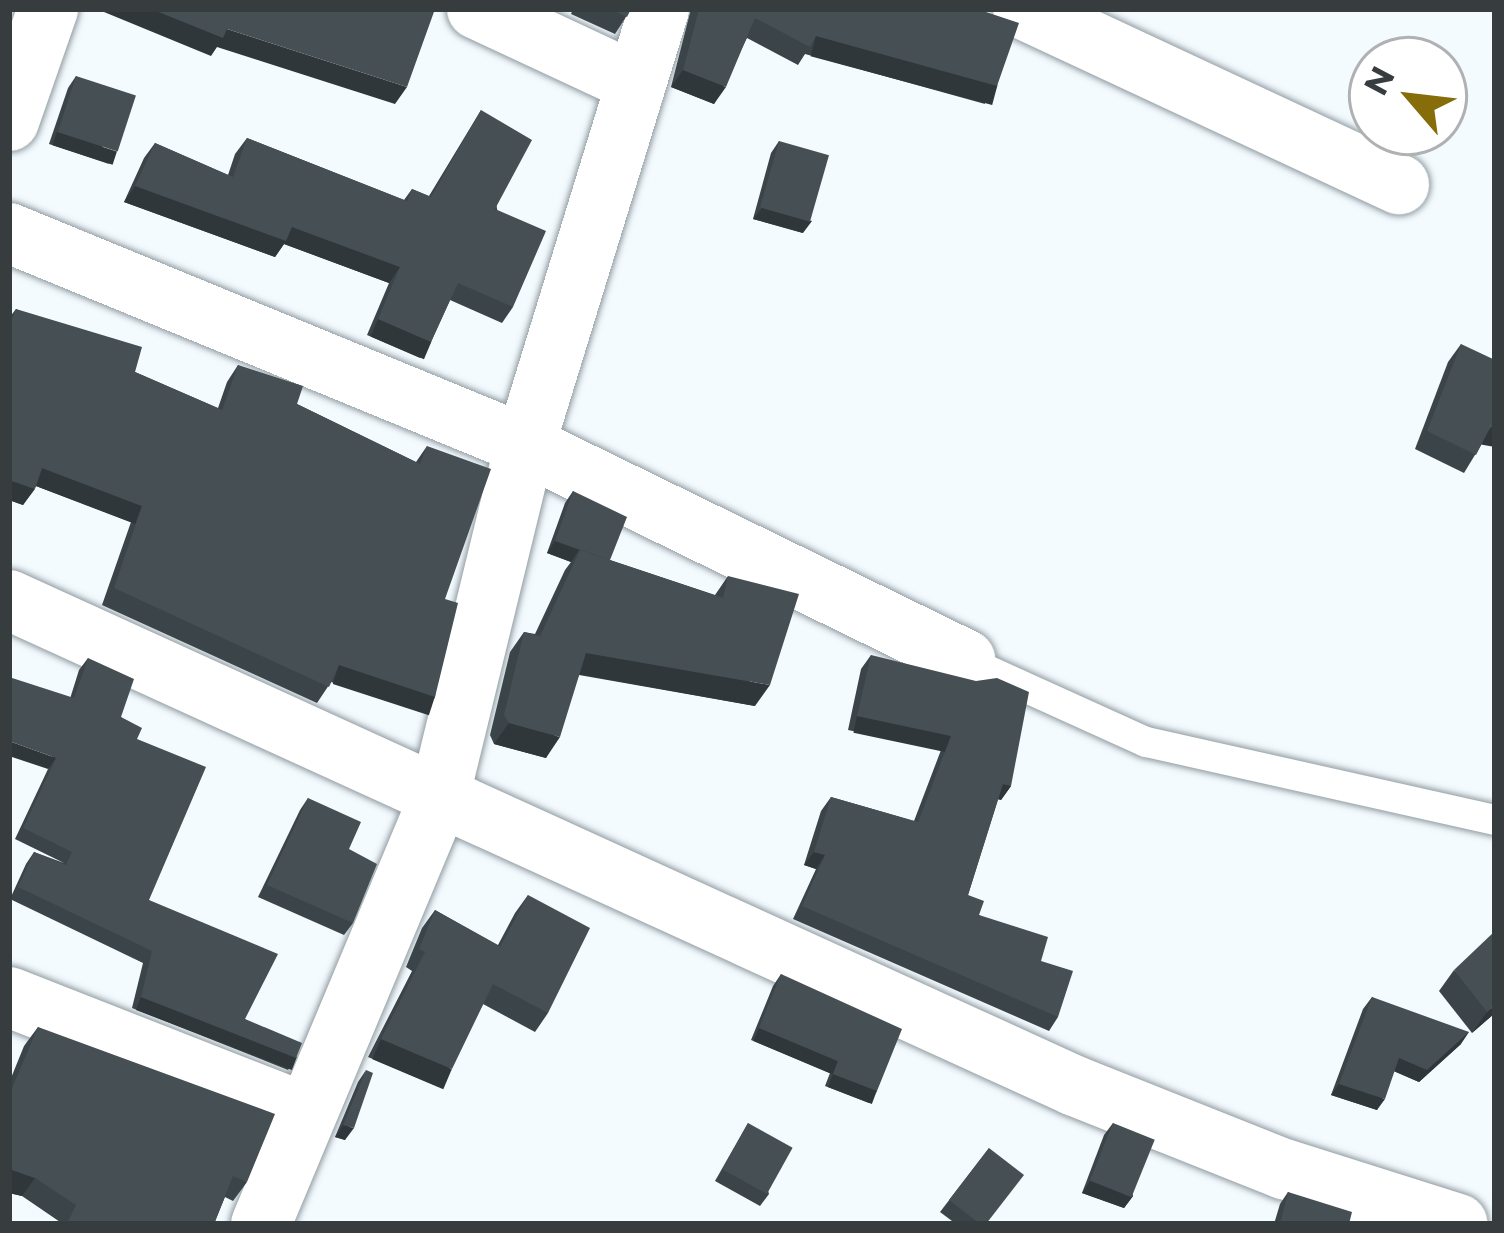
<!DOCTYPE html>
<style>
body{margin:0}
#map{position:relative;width:1504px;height:1233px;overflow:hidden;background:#f4fbff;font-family:Montserrat,sans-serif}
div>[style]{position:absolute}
.roads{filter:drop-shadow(0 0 3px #919ca1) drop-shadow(0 0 3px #919ca1)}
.service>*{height:30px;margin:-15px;padding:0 15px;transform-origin:15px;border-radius:15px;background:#fff}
.minor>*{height:60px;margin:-30px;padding:0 30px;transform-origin:30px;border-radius:30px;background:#fff}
.wall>*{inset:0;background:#3b4448}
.shaded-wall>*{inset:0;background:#30373b;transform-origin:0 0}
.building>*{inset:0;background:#454f54;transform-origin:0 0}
span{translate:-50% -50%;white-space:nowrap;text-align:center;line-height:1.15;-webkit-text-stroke:12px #fff;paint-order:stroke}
.frame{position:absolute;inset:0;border:12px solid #373c3e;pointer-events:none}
.north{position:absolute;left:1348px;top:36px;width:120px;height:120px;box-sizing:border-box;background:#fff;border:3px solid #afb1b2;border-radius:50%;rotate:298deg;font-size:33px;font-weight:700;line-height:48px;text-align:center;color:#373c3e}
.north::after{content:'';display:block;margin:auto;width:42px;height:54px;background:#866d0a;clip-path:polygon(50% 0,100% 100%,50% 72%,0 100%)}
</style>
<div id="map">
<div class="roads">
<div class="service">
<i style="left:965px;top:660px;width:199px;rotate:24.4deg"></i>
<i style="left:1146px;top:742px;width:358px;rotate:12.6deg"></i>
</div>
<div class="minor">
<i style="left:477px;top:9px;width:175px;rotate:25deg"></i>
<i style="left:1023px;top:9px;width:415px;rotate:25deg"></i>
<i style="left:9px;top:121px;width:119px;rotate:-70.8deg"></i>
<i style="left:9px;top:233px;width:558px;rotate:22.34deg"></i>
<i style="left:525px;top:445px;width:490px;rotate:26deg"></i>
<i style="left:9px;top:600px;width:1172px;rotate:24.51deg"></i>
<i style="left:1075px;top:1086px;width:225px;rotate:21.7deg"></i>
<i style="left:1284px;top:1169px;width:182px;rotate:17.5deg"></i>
<i style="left:9px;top:997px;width:315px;rotate:21.4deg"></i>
<i style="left:261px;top:1224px;width:462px;rotate:-67.3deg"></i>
<i style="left:439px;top:798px;width:363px;rotate:-76.3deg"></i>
<i style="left:525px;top:445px;width:456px;rotate:-72.9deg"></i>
</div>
</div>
<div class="wall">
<i style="clip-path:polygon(573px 9px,631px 9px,615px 34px,571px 14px)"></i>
<i style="clip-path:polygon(691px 9px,977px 9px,985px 104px,805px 54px,798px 65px,747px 38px,714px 104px,671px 87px)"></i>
<i style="clip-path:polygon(76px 76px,109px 164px,49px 144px,68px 88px)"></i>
<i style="clip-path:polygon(481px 110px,513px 307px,502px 323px,450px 300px,431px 342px,420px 358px,367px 335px,389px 283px,284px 244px,275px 257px,124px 202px,144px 158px,155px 143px,228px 175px,235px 154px,247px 138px,404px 200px,412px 189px,429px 196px)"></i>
<i style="clip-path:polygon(779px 141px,803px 233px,753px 219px,771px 153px)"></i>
<i style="clip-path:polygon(16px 309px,135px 372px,218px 408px,227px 382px,238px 365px,297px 404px,416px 462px,427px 446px,445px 599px,435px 697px,424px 713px,331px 682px,317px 703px,102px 605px,131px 522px,36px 486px,23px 505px,9px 500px,9px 318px)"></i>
<i style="clip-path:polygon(1461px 344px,1481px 445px,1464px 473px,1415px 449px,1448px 362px)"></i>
<i style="clip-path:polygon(573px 491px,610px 560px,715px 595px,728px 576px,755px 706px,579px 675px,546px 758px,494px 744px,490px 735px,510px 652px,524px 632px,535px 634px,565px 570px,571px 562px,547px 553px,565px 503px)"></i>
<i style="clip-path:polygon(871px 655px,1011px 786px,1001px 800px,998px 799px,968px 895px,979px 915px,1041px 961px,1058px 1017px,1049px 1031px,793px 919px,816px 869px,804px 865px,821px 811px,831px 797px,914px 821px,941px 750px,848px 730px,861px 669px)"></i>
<i style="clip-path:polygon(88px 658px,121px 717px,137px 739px,149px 900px,245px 1019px,296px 1058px,288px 1070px,132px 1008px,143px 963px,10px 899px,26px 864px,34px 852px,64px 863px,15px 839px,48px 769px,79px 670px)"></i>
<i style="clip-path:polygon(308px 798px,353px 923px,344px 935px,258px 897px,300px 810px)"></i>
<i style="clip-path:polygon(528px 895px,548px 1013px,535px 1032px,483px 1004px,439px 1087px,368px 1057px,412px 971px,406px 967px,422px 928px,435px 910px,498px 945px,515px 913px)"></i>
<i style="clip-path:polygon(1454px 970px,1495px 1013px,1472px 1033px,1439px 991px)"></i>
<i style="clip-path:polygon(781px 974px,877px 1091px,869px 1103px,825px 1086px,830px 1073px,751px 1040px,773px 986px)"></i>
<i style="clip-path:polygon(1372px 997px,1461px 1044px,1419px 1082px,1394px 1071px,1377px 1110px,1331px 1095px,1363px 1009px)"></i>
<i style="clip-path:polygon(38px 1027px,247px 1182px,233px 1201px,225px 1197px,214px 1224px,63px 1224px,22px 1196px,9px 1193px,9px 1083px,24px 1046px)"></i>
<i style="clip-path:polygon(366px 1070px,345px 1140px,335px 1137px,358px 1082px)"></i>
<i style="clip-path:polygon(748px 1123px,769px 1194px,760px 1206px,715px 1181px)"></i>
<i style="clip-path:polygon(1113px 1123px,1133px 1196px,1124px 1208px,1082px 1193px,1104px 1135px)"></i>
<i style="clip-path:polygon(989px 1148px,987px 1224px,956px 1224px,940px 1212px)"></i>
<i style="clip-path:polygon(1288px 1192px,1349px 1224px,1274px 1224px,1280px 1204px)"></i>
</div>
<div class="shaded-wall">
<i style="clip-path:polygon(107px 9px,151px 9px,227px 29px,407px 87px,395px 104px,217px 47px,211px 56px,104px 12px)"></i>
<i style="left:816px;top:36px;width:188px;height:21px;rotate:15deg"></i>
<i style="clip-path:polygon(683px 70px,726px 87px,714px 104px,671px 87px)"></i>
<i style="left:57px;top:132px;width:63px;height:14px;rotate:18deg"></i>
<i style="clip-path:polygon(135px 186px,292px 227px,400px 267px,389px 283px,284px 244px,275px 257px,124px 202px)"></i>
<i style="clip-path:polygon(762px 208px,812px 221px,803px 233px,753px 219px)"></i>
<i style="left:378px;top:319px;width:58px;height:19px;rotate:23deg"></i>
<i style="clip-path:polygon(1491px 426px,1495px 427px,1495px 447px,1478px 444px)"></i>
<i style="left:42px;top:468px;width:107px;height:19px;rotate:21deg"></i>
<i style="clip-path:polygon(9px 480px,35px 489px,23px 505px,9px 500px)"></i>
<i style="clip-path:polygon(555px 541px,579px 550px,571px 562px,547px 553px)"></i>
<i style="clip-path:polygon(586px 653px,770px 685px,755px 706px,572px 673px)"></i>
<i style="left:339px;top:665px;width:101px;height:20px;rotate:18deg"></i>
<i style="left:857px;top:716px;width:96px;height:17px;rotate:12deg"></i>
<i style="clip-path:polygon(509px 723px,560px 737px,546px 758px,494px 744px)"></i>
<i style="clip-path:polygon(9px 741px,56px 758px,48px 769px,9px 756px)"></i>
<i style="clip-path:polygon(1003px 784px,1011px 786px,1001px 800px,993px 798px)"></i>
<i style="clip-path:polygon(814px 852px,825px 855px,816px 869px,804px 865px)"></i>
<i style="left:141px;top:997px;width:167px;height:14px;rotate:21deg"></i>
<i style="clip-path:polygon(1495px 1005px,1495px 1013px,1472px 1033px,1487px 1012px)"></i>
<i style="left:759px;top:1028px;width:86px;height:14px;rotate:23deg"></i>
<i style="clip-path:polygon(1469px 1032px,1461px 1044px,1419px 1082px,1391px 1070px,1399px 1058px)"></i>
<i style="left:381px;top:1039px;width:77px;height:22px;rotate:23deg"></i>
<i style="left:833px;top:1074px;width:47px;height:14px;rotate:21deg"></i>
<i style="clip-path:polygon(1339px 1084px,1385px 1099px,1377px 1110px,1331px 1095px)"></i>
<i style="clip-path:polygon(343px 1125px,354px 1128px,345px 1140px,335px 1137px)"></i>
<i style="clip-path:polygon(9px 1169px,35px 1178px,22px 1196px,9px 1193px)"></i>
<i style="clip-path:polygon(1090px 1181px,1133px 1196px,1124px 1208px,1082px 1193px)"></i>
</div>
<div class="building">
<i style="clip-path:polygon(151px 9px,435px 9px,407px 87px,227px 29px,223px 38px)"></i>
<i style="clip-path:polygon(610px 9px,631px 9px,627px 17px)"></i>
<i style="clip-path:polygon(699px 9px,977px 9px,1019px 23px,997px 86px,816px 36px,810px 47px,755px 18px,726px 87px,683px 70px)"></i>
<i style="left:76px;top:76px;width:63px;height:59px;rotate:18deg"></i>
<i style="clip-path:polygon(481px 110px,532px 140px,495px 209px,546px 231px,513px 307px,458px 283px,431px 342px,378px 319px,400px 267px,292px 227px,286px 241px,135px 186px,155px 143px,233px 177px,247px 138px,407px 201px,412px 189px,431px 197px)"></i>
<i style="left:779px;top:141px;width:52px;height:69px;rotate:16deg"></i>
<i style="clip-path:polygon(16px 309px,142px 347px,135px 372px,222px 410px,238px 365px,303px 386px,297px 404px,420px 464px,427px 446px,491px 469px,445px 599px,458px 603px,435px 697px,339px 665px,329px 687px,114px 588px,142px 506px,42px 468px,35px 489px,9px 480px,9px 325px)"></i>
<i style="clip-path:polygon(1461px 344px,1495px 360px,1495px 427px,1491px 426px,1476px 455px,1427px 431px)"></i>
<i style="clip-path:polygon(573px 491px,627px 517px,610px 560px,555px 541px)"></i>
<i style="clip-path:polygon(580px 550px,723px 598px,728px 576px,799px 594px,770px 685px,586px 653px,560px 737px,509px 723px,504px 715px,524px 632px,540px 636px)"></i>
<i style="clip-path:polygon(871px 655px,976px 681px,997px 678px,1029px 692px,1011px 786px,1003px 784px,968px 895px,984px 901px,979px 915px,1048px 937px,1041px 961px,1073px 971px,1058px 1017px,802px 906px,825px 855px,814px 852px,831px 797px,918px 822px,951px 736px,857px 716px)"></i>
<i style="clip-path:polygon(88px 658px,134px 679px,121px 717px,142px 728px,137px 739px,206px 767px,149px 900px,278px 954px,245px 1019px,302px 1043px,296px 1058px,141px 997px,152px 951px,18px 887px,34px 852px,66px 865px,72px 852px,23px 828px,56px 758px,9px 741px,9px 677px,74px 698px)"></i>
<i style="clip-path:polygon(308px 798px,361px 822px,349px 849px,377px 864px,353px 923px,267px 885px)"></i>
<i style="clip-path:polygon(528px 895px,590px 928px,548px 1013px,493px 984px,452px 1069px,381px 1039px,425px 952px,419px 949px,435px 910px,500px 947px)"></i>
<i style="clip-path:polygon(1495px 931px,1495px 1005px,1487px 1012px,1454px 970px)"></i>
<i style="clip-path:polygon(781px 974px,902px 1029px,877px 1091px,833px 1074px,838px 1061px,759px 1028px)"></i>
<i style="clip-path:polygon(1372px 997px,1469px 1032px,1427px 1070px,1399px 1058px,1385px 1099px,1339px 1084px)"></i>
<i style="clip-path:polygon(38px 1027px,275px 1114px,247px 1182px,233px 1176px,214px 1224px,67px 1224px,76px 1205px,35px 1178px,9px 1169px,9px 1095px)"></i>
<i style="clip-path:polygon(366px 1070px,373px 1073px,354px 1128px,343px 1125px)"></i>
<i style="left:748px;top:1123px;width:51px;height:53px;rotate:29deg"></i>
<i style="left:1113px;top:1123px;width:45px;height:62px;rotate:22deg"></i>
<i style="clip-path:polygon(989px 1148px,1024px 1175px,986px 1224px,980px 1224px,949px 1200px)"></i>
<i style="clip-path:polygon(1288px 1192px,1352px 1212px,1349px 1224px,1280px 1224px)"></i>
</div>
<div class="frame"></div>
<div class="north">N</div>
</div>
